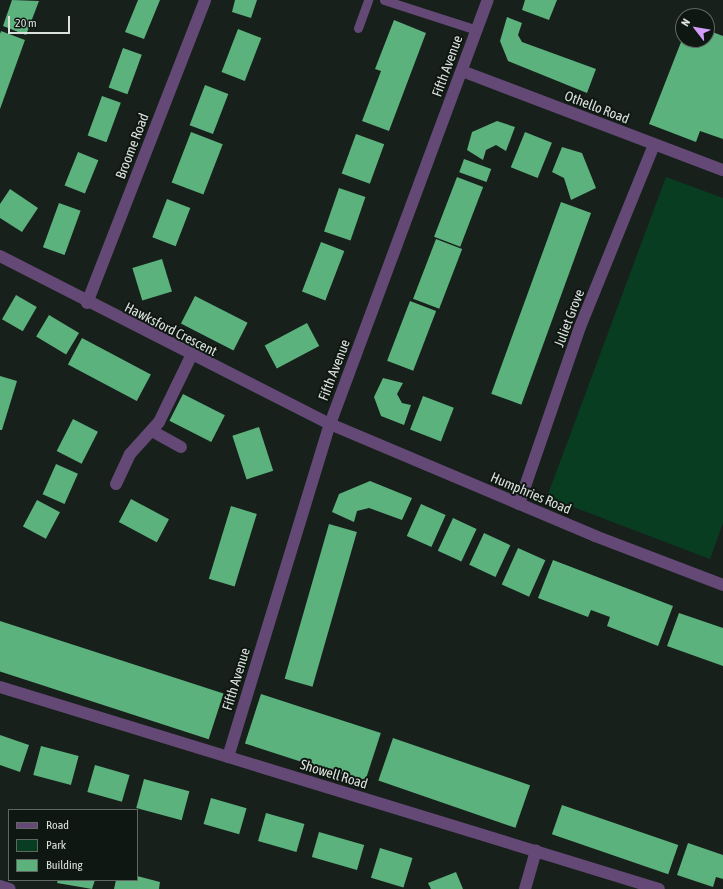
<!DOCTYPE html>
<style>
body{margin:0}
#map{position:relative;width:723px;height:889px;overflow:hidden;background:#17201a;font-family:"Asap Condensed",sans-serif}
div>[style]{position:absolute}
.green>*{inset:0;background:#093d22}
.building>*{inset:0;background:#5bb27d;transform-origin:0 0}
.lane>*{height:9px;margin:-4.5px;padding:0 4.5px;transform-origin:4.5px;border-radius:4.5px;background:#644976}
.street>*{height:12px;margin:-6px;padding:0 6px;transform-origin:6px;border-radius:6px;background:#644976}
span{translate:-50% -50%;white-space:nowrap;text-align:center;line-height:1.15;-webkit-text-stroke:4px #0e1711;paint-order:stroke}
.street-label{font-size:14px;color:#dbe1dd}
.legend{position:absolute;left:8px;top:809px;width:130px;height:72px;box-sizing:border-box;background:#0e1711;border:1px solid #606863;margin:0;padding:5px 7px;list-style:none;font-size:12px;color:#dbe1dd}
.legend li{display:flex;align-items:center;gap:8px;height:20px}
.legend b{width:20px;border:1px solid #606863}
.north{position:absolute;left:675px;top:8px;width:40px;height:40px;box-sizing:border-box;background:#0e1711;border:1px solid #606863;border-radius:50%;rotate:301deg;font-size:11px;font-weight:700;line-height:16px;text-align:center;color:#dbe1dd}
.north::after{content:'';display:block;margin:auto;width:14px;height:18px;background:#d49cfb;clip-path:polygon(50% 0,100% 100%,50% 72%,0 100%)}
.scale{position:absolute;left:8px;top:16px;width:62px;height:18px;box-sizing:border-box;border:2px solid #dbe1dd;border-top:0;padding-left:5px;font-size:12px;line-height:14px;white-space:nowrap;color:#dbe1dd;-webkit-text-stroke:3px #0e1711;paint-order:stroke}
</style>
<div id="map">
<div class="green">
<i style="clip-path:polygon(666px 177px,723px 198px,723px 523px,710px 559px,547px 497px)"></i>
</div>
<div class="building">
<i style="clip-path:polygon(12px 0,39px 1px,26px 35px,3px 26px)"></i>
<i style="clip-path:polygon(138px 0,160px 0,144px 39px,125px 32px)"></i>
<i style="clip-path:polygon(235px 0,257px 0,251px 18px,232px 12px)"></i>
<i style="clip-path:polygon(525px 0,557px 0,549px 20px,522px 10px)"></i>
<i style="clip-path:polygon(507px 17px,522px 23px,518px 35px,522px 42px,596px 69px,587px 93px,508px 61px,500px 41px)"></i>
<i style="clip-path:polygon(394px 20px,426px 33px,389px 131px,362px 121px,381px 71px,375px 69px)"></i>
<i style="left:238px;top:29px;width:25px;height:46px;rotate:21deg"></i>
<i style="clip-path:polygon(707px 30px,723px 36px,723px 139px,700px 131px,696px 142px,649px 124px,683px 37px,683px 40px,707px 40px)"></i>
<i style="clip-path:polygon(1px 31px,25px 40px,0 109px,0 34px)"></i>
<i style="left:123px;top:48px;width:20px;height:42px;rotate:20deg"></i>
<i style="left:205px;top:85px;width:25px;height:43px;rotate:21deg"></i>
<i style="left:102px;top:96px;width:20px;height:42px;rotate:20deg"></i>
<i style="clip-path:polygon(497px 121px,515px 127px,506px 151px,496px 145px,486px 150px,483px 160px,467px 150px,472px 132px)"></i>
<i style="left:191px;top:132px;width:34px;height:54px;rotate:21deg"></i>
<i style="left:525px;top:132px;width:29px;height:38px;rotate:22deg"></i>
<i style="left:356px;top:134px;width:30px;height:42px;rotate:20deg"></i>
<i style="clip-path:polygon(562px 147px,582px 153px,596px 188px,571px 200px,564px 178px,552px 172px)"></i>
<i style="left:78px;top:152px;width:22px;height:36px;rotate:22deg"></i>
<i style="left:464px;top:159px;width:29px;height:14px;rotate:20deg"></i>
<i style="left:457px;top:177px;width:28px;height:64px;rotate:21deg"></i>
<i style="left:339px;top:188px;width:28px;height:46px;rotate:19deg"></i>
<i style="clip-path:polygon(10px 189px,38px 208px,22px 232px,0 218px,0 204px)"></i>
<i style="left:167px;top:199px;width:25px;height:41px;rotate:21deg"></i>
<i style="left:561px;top:202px;width:32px;height:204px;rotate:20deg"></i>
<i style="left:59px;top:203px;width:23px;height:47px;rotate:20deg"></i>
<i style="left:436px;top:239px;width:28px;height:64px;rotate:21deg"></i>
<i style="left:321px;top:242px;width:25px;height:53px;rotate:21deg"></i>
<i style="left:162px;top:259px;width:34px;height:31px;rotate:73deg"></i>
<i style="left:16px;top:295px;width:24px;height:28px;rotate:30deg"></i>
<i style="left:195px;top:296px;width:59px;height:31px;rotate:27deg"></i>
<i style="left:410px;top:301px;width:28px;height:64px;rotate:21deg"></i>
<i style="left:49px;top:315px;width:35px;height:25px;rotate:31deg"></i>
<i style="left:307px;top:323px;width:26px;height:48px;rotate:62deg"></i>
<i style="left:82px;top:338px;width:78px;height:30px;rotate:28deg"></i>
<i style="clip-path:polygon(0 376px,17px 381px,2px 430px,0 430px)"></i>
<i style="clip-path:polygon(383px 378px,403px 383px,397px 394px,402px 403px,411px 405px,404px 425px,381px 416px,374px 397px)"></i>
<i style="left:183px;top:394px;width:47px;height:30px;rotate:27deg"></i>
<i style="left:423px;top:396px;width:33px;height:36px;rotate:21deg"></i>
<i style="left:73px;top:419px;width:28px;height:36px;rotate:27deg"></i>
<i style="left:259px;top:427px;width:46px;height:28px;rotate:72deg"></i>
<i style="left:56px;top:464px;width:24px;height:33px;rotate:24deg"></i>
<i style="clip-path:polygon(370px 481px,412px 498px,402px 520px,369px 508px,357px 511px,354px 522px,332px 512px,339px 494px)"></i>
<i style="left:131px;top:499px;width:43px;height:26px;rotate:28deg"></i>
<i style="left:37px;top:500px;width:26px;height:30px;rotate:28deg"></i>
<i style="left:421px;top:504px;width:27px;height:35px;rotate:24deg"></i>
<i style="left:231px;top:506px;width:27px;height:76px;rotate:17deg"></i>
<i style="left:453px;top:518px;width:26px;height:36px;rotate:25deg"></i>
<i style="left:329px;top:524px;width:29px;height:161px;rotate:16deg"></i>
<i style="left:484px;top:533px;width:29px;height:35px;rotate:25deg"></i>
<i style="left:518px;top:548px;width:30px;height:40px;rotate:24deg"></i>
<i style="clip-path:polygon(553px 560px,673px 606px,658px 646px,607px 626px,610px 617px,591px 610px,588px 617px,538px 598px)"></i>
<i style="clip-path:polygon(679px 613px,723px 628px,723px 666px,667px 646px)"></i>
<i style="left:0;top:621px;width:235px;height:48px;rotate:18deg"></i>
<i style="left:261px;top:694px;width:126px;height:52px;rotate:18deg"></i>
<i style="clip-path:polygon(0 735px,29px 745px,20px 772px,0 765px)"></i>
<i style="left:393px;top:738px;width:145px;height:45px;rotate:19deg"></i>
<i style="left:41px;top:746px;width:39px;height:30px;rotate:15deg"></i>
<i style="left:95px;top:765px;width:36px;height:28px;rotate:16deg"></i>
<i style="left:144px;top:779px;width:47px;height:30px;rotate:15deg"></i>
<i style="left:211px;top:798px;width:37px;height:27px;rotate:16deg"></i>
<i style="left:562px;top:805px;width:123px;height:31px;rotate:19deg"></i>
<i style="left:266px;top:813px;width:40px;height:29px;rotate:16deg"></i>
<i style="left:319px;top:832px;width:47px;height:26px;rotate:16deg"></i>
<i style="clip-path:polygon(688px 843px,723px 855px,723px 879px,716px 877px,713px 887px,677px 875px)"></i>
<i style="left:380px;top:848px;width:34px;height:31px;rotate:17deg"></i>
<i style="clip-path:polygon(456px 872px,463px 889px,431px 889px,428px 883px)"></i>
<i style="clip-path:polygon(137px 876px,160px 882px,159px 889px,114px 889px,116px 880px,137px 880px)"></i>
<i style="clip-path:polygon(58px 880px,95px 880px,92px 889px,57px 883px)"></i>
</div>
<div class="lane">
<i style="left:384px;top:0;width:98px;rotate:17.9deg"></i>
<i style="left:358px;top:28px;width:30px;rotate:-70deg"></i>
</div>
<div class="street">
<i style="left:462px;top:71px;width:279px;rotate:20.8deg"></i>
<i style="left:0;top:256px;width:370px;rotate:27deg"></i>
<i style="left:330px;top:424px;width:288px;rotate:22.9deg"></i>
<i style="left:595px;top:536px;width:137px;rotate:20.9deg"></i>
<i style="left:87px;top:303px;width:325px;rotate:-68.7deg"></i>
<i style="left:152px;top:431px;width:33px;rotate:29deg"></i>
<i style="left:116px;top:484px;width:33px;rotate:-65deg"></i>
<i style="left:130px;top:454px;width:43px;rotate:-47.8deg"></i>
<i style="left:159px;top:422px;width:73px;rotate:-64.1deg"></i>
<i style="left:519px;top:504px;width:187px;rotate:-71deg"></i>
<i style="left:580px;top:327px;width:196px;rotate:-67.9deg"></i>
<i style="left:0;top:687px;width:689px;rotate:17.04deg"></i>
<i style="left:228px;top:757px;width:348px;rotate:-73deg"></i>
<i style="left:330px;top:424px;width:452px;rotate:-69.6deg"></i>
<i style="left:0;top:886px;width:10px;rotate:17deg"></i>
<i style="left:525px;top:889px;width:40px;rotate:-74deg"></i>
</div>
<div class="street-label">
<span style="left:447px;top:66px;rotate:-70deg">Fifth Avenue</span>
<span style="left:597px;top:107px;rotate:21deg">Othello Road</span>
<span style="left:132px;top:146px;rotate:-69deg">Broome Road</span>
<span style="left:569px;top:318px;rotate:-69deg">Juliet Grove</span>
<span style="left:171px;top:329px;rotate:27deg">Hawksford Crescent</span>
<span style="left:334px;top:370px;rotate:-69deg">Fifth Avenue</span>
<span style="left:531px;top:493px;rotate:23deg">Humphries Road</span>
<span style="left:236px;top:679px;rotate:-73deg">Fifth Avenue</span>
<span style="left:334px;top:774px;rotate:17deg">Showell Road</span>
</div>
<ul class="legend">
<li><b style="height:5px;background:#644976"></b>Road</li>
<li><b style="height:11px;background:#093d22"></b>Park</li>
<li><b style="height:11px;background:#5bb27d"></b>Building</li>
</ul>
<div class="north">N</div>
<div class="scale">20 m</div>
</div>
